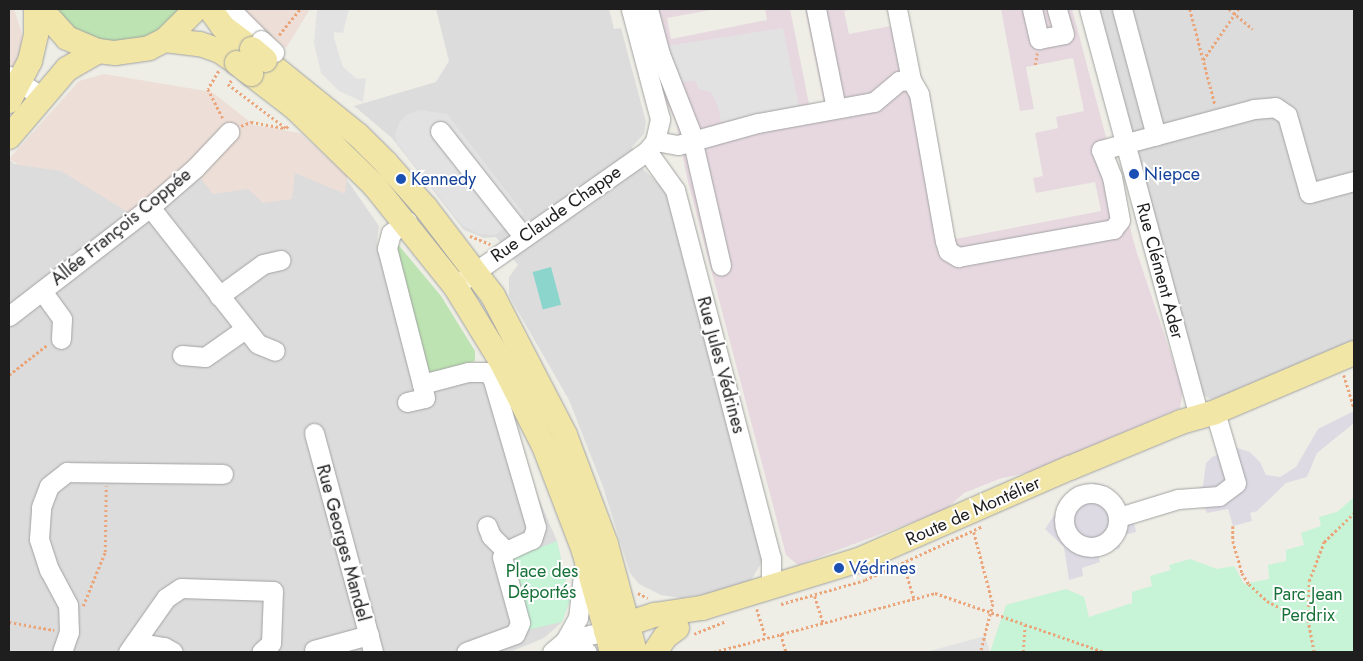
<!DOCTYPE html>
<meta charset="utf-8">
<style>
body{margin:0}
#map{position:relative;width:1363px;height:661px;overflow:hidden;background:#eeeee6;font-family:Jost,sans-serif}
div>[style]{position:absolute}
.residential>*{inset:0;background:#dcdcdc}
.commercial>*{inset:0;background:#edded7}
.industrial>*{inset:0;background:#e7d8e0}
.grass>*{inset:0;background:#bce3b1}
.park>*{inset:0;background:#c7f3d7}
.pitch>*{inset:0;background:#8cd5cd;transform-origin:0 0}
.parking>*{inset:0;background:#e2e2e2}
.plaza>*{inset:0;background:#dddae4}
.path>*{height:2.5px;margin-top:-1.25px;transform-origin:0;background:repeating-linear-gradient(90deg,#eba57a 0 2.5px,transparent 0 5px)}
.roads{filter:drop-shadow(0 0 1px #a2a2a2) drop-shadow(0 0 1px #a2a2a2)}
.minor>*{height:19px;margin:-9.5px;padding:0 9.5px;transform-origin:9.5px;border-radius:9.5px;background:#fff}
.minor>.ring{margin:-9.5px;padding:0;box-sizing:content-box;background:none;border:19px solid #fff;border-radius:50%}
.major>*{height:24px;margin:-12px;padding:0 12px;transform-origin:12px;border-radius:12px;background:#f2e6a7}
.bridges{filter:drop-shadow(0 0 1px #a2a2a2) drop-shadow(0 0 1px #a2a2a2)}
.minor-bridge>*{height:19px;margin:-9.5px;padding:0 9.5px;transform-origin:9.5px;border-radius:9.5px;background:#fff}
.major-bridge>*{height:24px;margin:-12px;padding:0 12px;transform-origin:12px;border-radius:12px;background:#f2e6a7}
.dots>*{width:14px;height:14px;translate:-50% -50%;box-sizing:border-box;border:2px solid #fff;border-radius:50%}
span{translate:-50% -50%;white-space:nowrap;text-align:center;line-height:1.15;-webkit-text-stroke:4px #fff;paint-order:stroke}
.transit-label{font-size:18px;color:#164399}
.left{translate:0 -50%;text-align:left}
.street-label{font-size:18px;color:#1e1e1e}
.park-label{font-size:18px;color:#177138}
.frame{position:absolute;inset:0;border:10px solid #1e1e1e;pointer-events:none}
</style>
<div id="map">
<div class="residential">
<i style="clip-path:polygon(436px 9px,609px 9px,614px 29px,621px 28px,646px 122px,644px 134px,632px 147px,643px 169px,669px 193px,763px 560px,750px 582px,712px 593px,681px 598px,661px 595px,639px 584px,630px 573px,603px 487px,569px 400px,509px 296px,509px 277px,518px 265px,496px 237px,484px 238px,464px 230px,392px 138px,354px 106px,436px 82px,449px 61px)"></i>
<i style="clip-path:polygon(1096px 9px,1354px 9px,1354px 340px,1222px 397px,1210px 399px,1200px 393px)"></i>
<i style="clip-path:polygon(9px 159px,14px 164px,191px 166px,213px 193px,249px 188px,294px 170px,345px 177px,379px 226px,377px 243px,412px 377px,481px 365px,557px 541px,570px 600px,562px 622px,544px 638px,510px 652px,9px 652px)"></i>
</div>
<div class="commercial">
<i style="clip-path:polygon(9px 9px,14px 9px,22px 33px,20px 56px,9px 76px)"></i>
<i style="clip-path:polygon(237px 9px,310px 9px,286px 48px)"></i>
<i style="clip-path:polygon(104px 74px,212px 92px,254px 125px,300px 133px,347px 176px,345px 194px,295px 173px,292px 199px,263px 203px,248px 189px,213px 194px,191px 166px,131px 214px,61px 171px,19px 165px,9px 159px,79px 81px)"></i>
</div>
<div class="industrial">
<i style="clip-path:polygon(639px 9px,716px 9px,667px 18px,671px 39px,767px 20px,765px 9px,790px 9px,809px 104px,824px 102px,805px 9px,853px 9px,844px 11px,849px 34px,891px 26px,888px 9px,907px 9px,950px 240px,1101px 211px,1095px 182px,1036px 193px,1033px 178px,1043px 176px,1035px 133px,1058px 128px,1056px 117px,1084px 111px,1073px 58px,1026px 67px,1034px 109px,1020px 111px,1001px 9px,1072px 9px,1136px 250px,1183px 390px,1180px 408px,1034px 471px,999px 479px,964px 493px,945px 510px,798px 565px,786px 555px,687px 178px,676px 122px,664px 97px)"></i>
</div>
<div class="grass">
<i style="clip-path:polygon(51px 9px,182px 9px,154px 35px,130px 43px,105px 43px,80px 36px)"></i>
<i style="clip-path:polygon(396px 242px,441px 296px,475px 351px,475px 361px,427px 374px,393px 245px)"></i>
</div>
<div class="park">
<i style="clip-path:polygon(1354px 497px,1354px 652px,990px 652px,1006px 605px,1066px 589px,1084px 597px,1089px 617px,1132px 603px,1132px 592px,1152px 586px,1150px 576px,1171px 570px,1169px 565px,1190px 559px,1217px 569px,1234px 566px,1244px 584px,1269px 579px,1268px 565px,1286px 561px,1286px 550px,1304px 545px,1301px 533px,1321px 526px,1319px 517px,1337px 512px)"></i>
<i style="clip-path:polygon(557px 541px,570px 600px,562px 622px,527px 630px,510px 559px)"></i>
</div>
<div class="pitch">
<i style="left:551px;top:267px;width:39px;height:19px;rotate:75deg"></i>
</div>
<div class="parking">
<i style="clip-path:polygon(317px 9px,349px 9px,343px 33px,334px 32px,334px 38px,343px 67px,357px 79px,366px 78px,363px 102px,339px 91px,321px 73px,314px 43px)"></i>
<i style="clip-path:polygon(783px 28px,799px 107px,721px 122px,718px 106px,711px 92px,698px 89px,696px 81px,678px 82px,667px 46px)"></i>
<i style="clip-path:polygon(419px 110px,447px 114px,524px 214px,495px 235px,478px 234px,461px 224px,397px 143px,395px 135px,399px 123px,406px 115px)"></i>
<i style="clip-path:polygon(985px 636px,990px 652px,926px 652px)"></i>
</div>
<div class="plaza">
<i style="clip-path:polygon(1354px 411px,1354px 423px,1317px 453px,1307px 477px,1286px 483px,1257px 511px,1250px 513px,1252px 521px,1233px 526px,1228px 509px,1207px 513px,1203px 505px,1177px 503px,1134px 522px,1136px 532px,1117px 537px,1120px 548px,1098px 554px,1100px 562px,1082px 568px,1083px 576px,1069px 580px,1064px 547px,1045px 529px,1064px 501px,1080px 487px,1095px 483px,1106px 486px,1124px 507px,1195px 490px,1203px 486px,1206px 463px,1212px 457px,1237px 448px,1250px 452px,1260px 462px,1266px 475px,1280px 477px,1296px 467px,1318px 429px)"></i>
</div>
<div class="path">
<i style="left:1190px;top:9px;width:98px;rotate:75.3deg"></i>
<i style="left:1229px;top:9px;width:31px;rotate:40deg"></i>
<i style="left:279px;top:35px;width:33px;rotate:-51deg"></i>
<i style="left:1203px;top:60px;width:62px;rotate:-55.5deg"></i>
<i style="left:1035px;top:65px;width:12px;rotate:-81deg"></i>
<i style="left:219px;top:71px;width:21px;rotate:121deg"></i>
<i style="left:208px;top:89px;width:34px;rotate:63deg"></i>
<i style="left:232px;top:81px;width:5px;rotate:143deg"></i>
<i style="left:228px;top:84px;width:73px;rotate:37.2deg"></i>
<i style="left:286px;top:128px;width:4px;rotate:-45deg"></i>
<i style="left:241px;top:126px;width:11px;rotate:-22deg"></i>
<i style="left:251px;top:122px;width:34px;rotate:10deg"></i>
<i style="left:470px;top:236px;width:22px;rotate:22deg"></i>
<i style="left:9px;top:375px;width:48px;rotate:-38.3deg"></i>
<i style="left:1344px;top:375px;width:34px;rotate:73deg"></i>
<i style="left:1233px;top:526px;width:15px;rotate:90deg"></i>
<i style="left:1233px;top:541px;width:33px;rotate:74deg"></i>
<i style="left:1242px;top:573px;width:13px;rotate:58deg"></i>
<i style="left:1249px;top:584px;width:25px;rotate:43deg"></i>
<i style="left:1267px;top:601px;width:45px;rotate:27.7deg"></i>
<i style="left:974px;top:532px;width:74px;rotate:75.2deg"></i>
<i style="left:993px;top:604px;width:49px;rotate:104.3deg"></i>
<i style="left:903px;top:562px;width:39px;rotate:73deg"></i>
<i style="left:638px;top:593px;width:11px;rotate:27deg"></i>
<i style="left:815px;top:596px;width:28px;rotate:73deg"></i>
<i style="left:781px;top:604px;width:87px;rotate:-15.9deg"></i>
<i style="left:865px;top:580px;width:128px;rotate:-24.6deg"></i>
<i style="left:83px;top:606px;width:58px;rotate:-67.8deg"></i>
<i style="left:105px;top:552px;width:66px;rotate:-89.1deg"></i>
<i style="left:757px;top:609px;width:30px;rotate:73deg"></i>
<i style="left:9px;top:622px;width:46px;rotate:10.1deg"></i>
<i style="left:694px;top:634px;width:35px;rotate:-22deg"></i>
<i style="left:781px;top:634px;width:19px;rotate:74deg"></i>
<i style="left:714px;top:652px;width:229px;rotate:-14.9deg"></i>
<i style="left:935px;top:593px;width:179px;rotate:19.2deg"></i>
<i style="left:1023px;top:652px;width:28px;rotate:-86deg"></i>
<i style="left:1314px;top:652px;width:31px;rotate:-101deg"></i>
<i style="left:1308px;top:622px;width:41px;rotate:-88.6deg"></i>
<i style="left:1309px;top:581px;width:42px;rotate:-69deg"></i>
<i style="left:1324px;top:542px;width:42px;rotate:-44deg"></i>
</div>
<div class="roads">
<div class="minor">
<i style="left:230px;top:9px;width:44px;rotate:45deg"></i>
<i style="left:648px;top:9px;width:47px;rotate:75.1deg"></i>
<i style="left:660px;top:54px;width:82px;rotate:68.5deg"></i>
<i style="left:690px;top:130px;width:139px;rotate:77.1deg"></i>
<i style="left:816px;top:9px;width:101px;rotate:78.6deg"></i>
<i style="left:897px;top:9px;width:72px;rotate:78.8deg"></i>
<i style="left:1032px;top:9px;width:31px;rotate:77deg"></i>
<i style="left:1039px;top:39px;width:25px;rotate:-11deg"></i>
<i style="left:1064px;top:34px;width:26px;rotate:-106deg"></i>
<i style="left:1089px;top:9px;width:424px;rotate:74.9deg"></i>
<i style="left:1122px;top:9px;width:131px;rotate:75deg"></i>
<i style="left:9px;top:76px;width:39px;rotate:32deg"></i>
<i style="left:440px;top:131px;width:134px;rotate:51.7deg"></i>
<i style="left:655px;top:141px;width:23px;rotate:10deg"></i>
<i style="left:678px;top:145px;width:83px;rotate:-15.4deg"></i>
<i style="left:758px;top:123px;width:118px;rotate:-10.3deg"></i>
<i style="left:874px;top:102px;width:33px;rotate:-40deg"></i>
<i style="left:899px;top:81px;width:12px;rotate:-5deg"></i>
<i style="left:911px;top:80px;width:16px;rotate:60deg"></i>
<i style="left:919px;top:94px;width:149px;rotate:80deg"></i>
<i style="left:945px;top:241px;width:10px;rotate:73deg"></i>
<i style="left:948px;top:251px;width:12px;rotate:31deg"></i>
<i style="left:958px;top:257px;width:158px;rotate:-10.2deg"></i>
<i style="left:1113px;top:229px;width:11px;rotate:-52deg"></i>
<i style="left:1120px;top:220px;width:44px;rotate:-100.5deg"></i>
<i style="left:1112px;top:177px;width:29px;rotate:-112deg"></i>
<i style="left:1101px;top:150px;width:158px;rotate:-15deg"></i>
<i style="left:1254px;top:109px;width:21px;rotate:-5deg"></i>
<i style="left:1275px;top:107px;width:14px;rotate:34deg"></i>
<i style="left:1287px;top:115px;width:81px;rotate:74.2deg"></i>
<i style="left:1309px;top:193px;width:47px;rotate:-14.9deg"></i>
<i style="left:647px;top:151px;width:48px;rotate:54.3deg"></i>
<i style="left:675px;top:190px;width:380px;rotate:75.4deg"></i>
<i style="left:771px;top:558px;width:30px;rotate:90deg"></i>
<i style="left:150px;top:207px;width:174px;rotate:51.8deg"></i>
<i style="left:258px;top:344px;width:18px;rotate:22deg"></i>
<i style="left:407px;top:221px;width:20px;rotate:143deg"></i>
<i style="left:391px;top:233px;width:16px;rotate:105deg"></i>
<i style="left:387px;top:248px;width:140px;rotate:75.6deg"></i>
<i style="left:422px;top:384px;width:48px;rotate:-14.6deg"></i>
<i style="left:468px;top:372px;width:18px"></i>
<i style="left:486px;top:372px;width:8px;rotate:40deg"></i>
<i style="left:492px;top:377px;width:156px;rotate:73.7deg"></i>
<i style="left:536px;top:527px;width:13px;rotate:108deg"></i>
<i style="left:532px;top:539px;width:29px;rotate:155deg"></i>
<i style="left:506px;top:551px;width:7px;rotate:124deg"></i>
<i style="left:502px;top:557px;width:68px;rotate:74.7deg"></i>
<i style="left:520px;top:623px;width:12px;rotate:114deg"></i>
<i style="left:515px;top:634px;width:52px;rotate:159.8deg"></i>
<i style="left:455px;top:286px;width:235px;rotate:-35.1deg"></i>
<i style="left:647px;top:151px;width:13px;rotate:-51deg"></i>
<i style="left:655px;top:141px;width:23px;rotate:-77deg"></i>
<i style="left:660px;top:119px;width:114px;rotate:-104.8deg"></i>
<i style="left:42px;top:291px;width:34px;rotate:54deg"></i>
<i style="left:62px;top:319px;width:20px;rotate:93deg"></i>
<i style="left:219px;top:296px;width:54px;rotate:-36deg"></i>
<i style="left:263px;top:264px;width:18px;rotate:-13deg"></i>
<i style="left:9px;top:316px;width:178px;rotate:-37.7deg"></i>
<i style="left:150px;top:207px;width:60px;rotate:-40.9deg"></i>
<i style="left:195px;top:168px;width:50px;rotate:-46.6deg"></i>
<i style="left:182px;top:355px;width:23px;rotate:5deg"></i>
<i style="left:205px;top:357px;width:49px;rotate:-35deg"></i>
<i style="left:407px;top:402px;width:18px;rotate:-13deg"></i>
<i style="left:425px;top:398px;width:14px;rotate:-102deg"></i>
<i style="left:314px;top:433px;width:227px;rotate:74.9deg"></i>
<i class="ring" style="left:1064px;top:493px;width:35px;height:35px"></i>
<i style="left:1119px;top:517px;width:62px;rotate:-17deg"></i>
<i style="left:1178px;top:499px;width:41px;rotate:-4.2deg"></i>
<i style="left:1219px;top:496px;width:21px;rotate:-37deg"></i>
<i style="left:1236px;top:483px;width:74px;rotate:-106.5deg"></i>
<i style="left:487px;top:526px;width:11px;rotate:68deg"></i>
<i style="left:491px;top:536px;width:21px;rotate:45deg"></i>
<i style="left:565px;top:641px;width:42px;rotate:-13.7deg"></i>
<i style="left:135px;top:642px;width:29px;rotate:10deg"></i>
<i style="left:164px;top:647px;width:10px;rotate:29deg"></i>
<i style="left:567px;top:649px;width:20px;rotate:9deg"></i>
<i style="left:314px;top:650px;width:57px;rotate:-15.3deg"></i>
<i style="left:62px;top:652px;width:21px;rotate:-71deg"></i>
<i style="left:69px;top:632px;width:27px;rotate:-92deg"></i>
<i style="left:68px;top:605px;width:40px;rotate:-118deg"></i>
<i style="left:49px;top:570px;width:33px;rotate:-108deg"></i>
<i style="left:39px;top:539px;width:32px;rotate:-86deg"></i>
<i style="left:41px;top:507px;width:22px;rotate:-69deg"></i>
<i style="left:49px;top:486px;width:23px;rotate:-38deg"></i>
<i style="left:67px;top:472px;width:156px;rotate:0.7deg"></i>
<i style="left:128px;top:652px;width:66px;rotate:-54.9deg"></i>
<i style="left:166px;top:598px;width:18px;rotate:-34deg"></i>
<i style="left:181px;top:588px;width:92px;rotate:1.9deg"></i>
<i style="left:273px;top:591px;width:52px;rotate:92.2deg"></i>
<i style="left:271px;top:643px;width:13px;rotate:138deg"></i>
<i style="left:552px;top:652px;width:17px;rotate:-40deg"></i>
<i style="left:565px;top:641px;width:26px;rotate:-61deg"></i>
<i style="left:578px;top:618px;width:51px;rotate:-83.3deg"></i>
</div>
<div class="major">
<i style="left:41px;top:9px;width:39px;rotate:48deg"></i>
<i style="left:67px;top:38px;width:34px;rotate:23deg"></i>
<i style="left:98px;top:51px;width:17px;rotate:7deg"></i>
<i style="left:115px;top:53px;width:34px;rotate:-8deg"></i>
<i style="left:149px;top:48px;width:18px;rotate:-27deg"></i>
<i style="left:165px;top:40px;width:44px;rotate:-45deg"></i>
<i style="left:210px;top:9px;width:22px;rotate:54deg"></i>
<i style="left:223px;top:27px;width:36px;rotate:37deg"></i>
<i style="left:165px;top:40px;width:35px;rotate:7deg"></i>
<i style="left:200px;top:44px;width:21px;rotate:19deg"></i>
<i style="left:220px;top:51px;width:21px;rotate:35deg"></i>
<i style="left:265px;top:60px;width:119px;rotate:38.9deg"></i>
<i style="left:358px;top:135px;width:40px;rotate:45deg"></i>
<i style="left:386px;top:163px;width:60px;rotate:48.4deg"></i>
<i style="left:426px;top:208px;width:111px;rotate:52.7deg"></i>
<i style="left:493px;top:296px;width:157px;rotate:62.6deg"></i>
<i style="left:565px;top:435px;width:116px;rotate:69.4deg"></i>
<i style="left:606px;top:544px;width:112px;rotate:75deg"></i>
<i style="left:251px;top:74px;width:54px;rotate:37.5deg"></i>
<i style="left:294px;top:107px;width:112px;rotate:44.3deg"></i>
<i style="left:374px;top:185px;width:129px;rotate:51.3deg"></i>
<i style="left:455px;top:286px;width:88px;rotate:58.5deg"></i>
<i style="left:501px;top:361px;width:95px;rotate:63.2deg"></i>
<i style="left:544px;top:446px;width:112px;rotate:69.1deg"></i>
<i style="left:584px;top:551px;width:105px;rotate:74.5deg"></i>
<i style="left:9px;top:101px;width:45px;rotate:-62.3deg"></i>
<i style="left:30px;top:61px;width:28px;rotate:-77deg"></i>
<i style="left:36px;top:34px;width:25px;rotate:-90deg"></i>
<i style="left:9px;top:137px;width:89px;rotate:-49.5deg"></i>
<i style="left:67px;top:69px;width:36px;rotate:-30deg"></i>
<i style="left:606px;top:631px;width:51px;rotate:-18.4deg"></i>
<i style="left:654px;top:615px;width:49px;rotate:-8.3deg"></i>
<i style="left:702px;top:608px;width:164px;rotate:-17deg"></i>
<i style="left:859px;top:560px;width:230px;rotate:-23.6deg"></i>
<i style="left:1070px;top:468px;width:120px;rotate:-22.5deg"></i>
<i style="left:1181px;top:422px;width:35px;rotate:-16deg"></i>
<i style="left:1215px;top:412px;width:151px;rotate:-23deg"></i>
<i style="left:655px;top:652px;width:18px;rotate:-56deg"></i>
<i style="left:665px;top:637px;width:15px;rotate:-37deg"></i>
</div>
</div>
<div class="bridges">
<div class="minor-bridge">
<i style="left:261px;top:40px;width:18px;rotate:43deg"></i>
</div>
<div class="major-bridge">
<i style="left:252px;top:49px;width:17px;rotate:40deg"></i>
<i style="left:237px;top:63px;width:18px;rotate:38deg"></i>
</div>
</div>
<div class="dots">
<i style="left:1134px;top:174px;background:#1a4fb4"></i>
<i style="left:401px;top:179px;background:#1a4fb4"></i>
<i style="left:839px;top:568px;background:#1a4fb4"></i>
</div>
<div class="transit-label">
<span class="left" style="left:1144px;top:174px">Niepce</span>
<span class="left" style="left:411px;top:179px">Kennedy</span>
<span class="left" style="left:849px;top:568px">Védrines</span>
</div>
<div class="street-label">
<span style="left:556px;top:214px;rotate:-35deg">Rue Claude Chappe</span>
<span style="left:121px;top:227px;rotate:-39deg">Allée François Coppée</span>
<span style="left:1160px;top:271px;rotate:75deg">Rue Clément Ader</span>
<span style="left:721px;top:365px;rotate:75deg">Rue Jules Védrines</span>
<span style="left:973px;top:511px;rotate:-24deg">Route de Montélier</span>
<span style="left:343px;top:543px;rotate:75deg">Rue Georges Mandel</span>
</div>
<div class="park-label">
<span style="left:542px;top:582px">Place des<br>Déportés</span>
<span style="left:1308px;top:605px">Parc Jean<br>Perdrix</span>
</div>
<div class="frame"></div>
</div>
